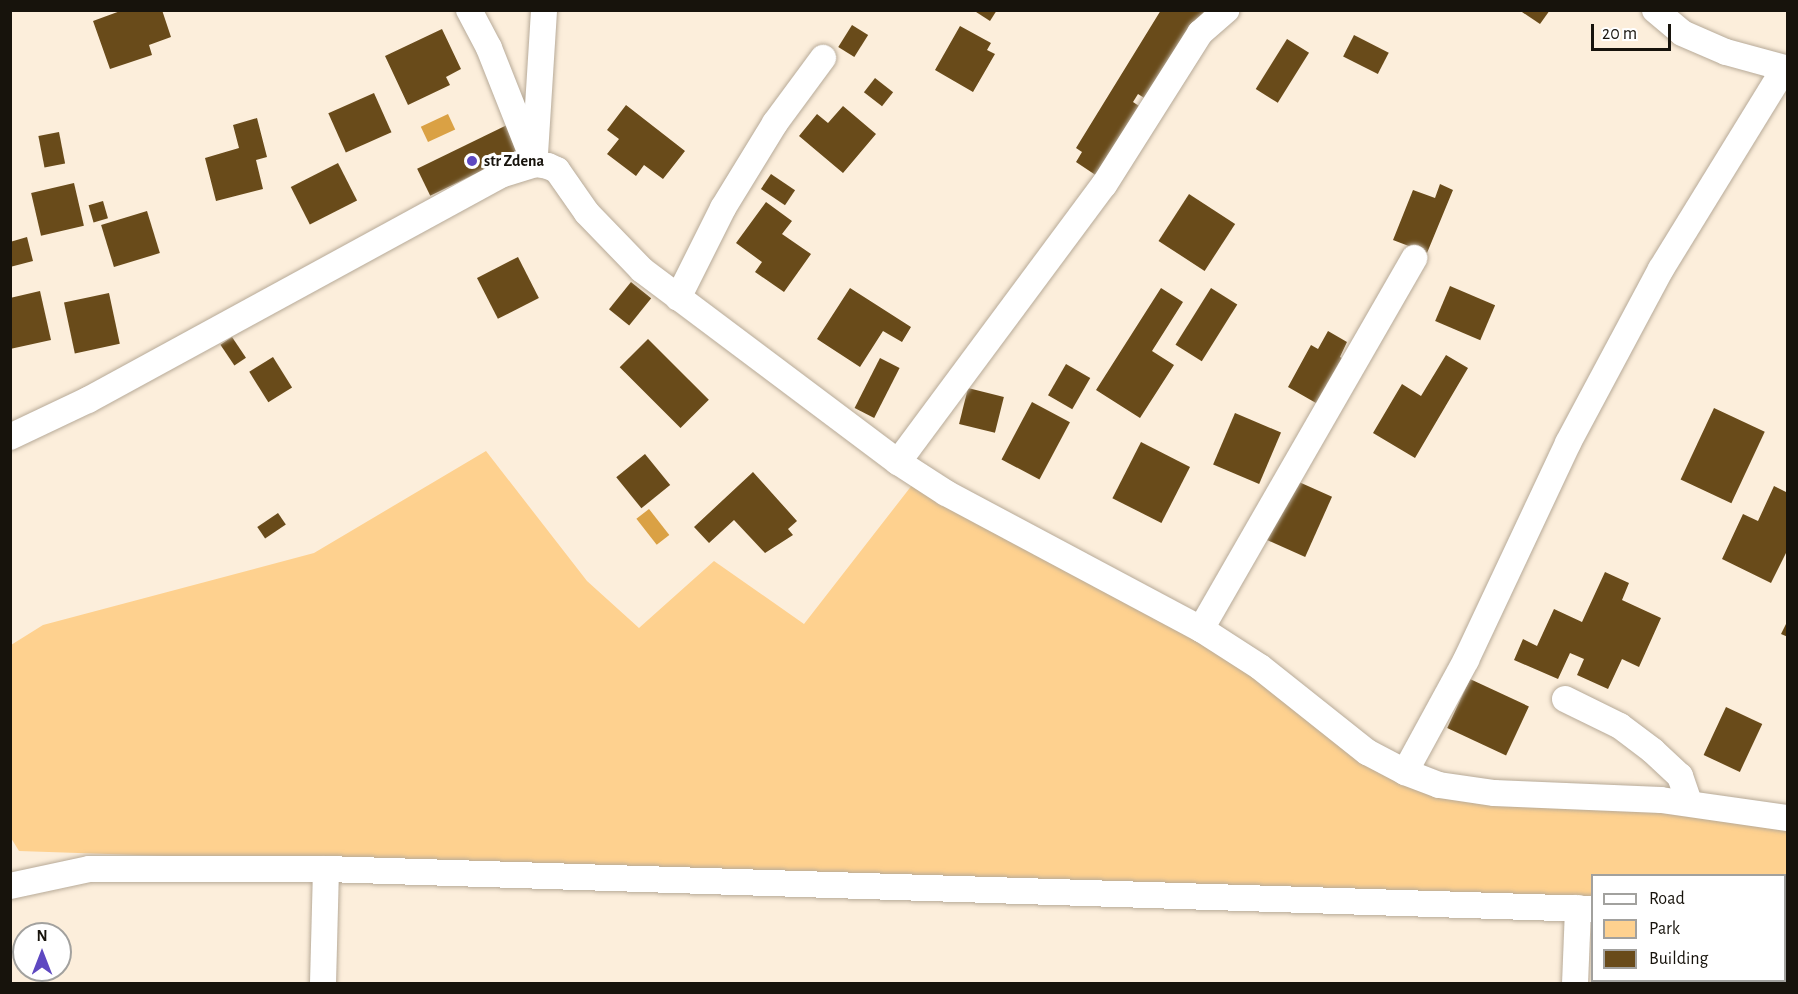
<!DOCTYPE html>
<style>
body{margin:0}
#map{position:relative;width:1798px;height:994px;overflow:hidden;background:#fceedb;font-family:"Alegreya Sans",sans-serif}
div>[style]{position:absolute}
.green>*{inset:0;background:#fed18f}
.water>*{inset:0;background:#daa144;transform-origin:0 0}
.building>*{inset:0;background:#694b1a;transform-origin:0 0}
.roads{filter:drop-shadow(0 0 2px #b7aa98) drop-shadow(0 0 2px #b7aa98)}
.minor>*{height:26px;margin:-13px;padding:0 13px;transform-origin:13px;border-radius:13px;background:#fff}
.dots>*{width:16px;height:16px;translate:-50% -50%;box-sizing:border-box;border:3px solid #fff;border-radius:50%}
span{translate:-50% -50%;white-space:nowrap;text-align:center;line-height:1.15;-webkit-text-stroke:6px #fff;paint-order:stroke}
.poi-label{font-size:16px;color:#17130c;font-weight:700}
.left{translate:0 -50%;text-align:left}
.frame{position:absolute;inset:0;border:12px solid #17130c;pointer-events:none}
.legend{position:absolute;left:1591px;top:874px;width:195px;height:108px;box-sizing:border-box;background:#fff;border:2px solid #a2a19e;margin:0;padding:8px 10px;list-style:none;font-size:18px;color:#17130c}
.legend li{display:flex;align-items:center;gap:12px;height:30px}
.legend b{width:30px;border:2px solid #a2a19e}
.north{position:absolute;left:12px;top:922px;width:60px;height:60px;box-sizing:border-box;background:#fff;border:2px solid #a2a19e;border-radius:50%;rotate:0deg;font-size:16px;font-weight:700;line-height:24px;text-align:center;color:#17130c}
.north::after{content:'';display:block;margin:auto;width:21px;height:27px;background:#5e48c1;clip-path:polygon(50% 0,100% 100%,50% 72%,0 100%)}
.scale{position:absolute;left:1591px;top:24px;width:80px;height:27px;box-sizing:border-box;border:3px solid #17130c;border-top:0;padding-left:8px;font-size:18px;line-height:21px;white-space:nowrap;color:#17130c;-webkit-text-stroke:4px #fff;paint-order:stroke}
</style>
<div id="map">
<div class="green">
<i style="clip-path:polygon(486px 451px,587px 581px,639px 628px,714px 561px,804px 624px,916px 480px,1201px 642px,1289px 699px,1383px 769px,1683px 808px,1787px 828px,1788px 914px,1784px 876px,1592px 876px,1592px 904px,19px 851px,11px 838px,11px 645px,43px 625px,314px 553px)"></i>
</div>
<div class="water">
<i style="left:448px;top:114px;width:17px;height:30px;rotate:65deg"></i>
<i style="left:649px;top:509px;width:33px;height:16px;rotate:52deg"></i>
</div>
<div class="building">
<i style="clip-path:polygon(123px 10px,162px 10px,171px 37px,149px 45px,152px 55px,110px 69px,93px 21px)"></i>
<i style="clip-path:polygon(973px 10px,997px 10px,990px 21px)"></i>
<i style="clip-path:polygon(1161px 10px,1205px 10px,1149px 101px,1138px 94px,1133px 102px,1142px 108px,1097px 176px,1076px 162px,1082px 152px,1076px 148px)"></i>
<i style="clip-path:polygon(1519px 10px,1550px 10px,1540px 24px)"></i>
<i style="left:852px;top:25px;width:19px;height:26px;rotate:32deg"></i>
<i style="clip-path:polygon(960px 26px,991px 43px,987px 50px,995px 54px,973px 92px,935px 70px)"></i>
<i style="clip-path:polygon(442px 29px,461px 69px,446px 77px,450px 85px,408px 105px,385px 56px)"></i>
<i style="left:1354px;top:35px;width:39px;height:24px;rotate:27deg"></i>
<i style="left:1287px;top:39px;width:26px;height:59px;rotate:32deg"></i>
<i style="left:875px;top:78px;width:23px;height:18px;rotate:38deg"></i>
<i style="left:374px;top:93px;width:43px;height:50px;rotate:66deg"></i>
<i style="clip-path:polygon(626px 105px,685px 151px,663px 179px,644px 165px,636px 176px,607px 154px,619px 139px,607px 130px)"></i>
<i style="clip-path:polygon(843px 106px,876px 134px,843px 173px,799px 136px,817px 114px,828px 123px)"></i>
<i style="clip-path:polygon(257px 118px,267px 157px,256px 160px,263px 189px,216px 201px,205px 158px,239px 148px,233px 125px)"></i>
<i style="left:507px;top:125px;width:30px;height:100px;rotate:64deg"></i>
<i style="left:59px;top:132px;width:32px;height:21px;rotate:79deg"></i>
<i style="left:338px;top:163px;width:42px;height:53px;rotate:63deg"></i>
<i style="left:771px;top:174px;width:29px;height:18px;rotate:34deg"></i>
<i style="left:74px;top:183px;width:44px;height:44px;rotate:77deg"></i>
<i style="clip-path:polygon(1440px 184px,1453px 190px,1427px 253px,1393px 240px,1413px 190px,1435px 198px)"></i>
<i style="left:1189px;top:194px;width:55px;height:56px;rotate:33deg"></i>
<i style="left:103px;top:201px;width:18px;height:15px;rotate:74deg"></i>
<i style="clip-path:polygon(766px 202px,792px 221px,782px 234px,811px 254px,784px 292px,755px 272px,762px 262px,736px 243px)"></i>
<i style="left:147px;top:211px;width:44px;height:48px;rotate:73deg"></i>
<i style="clip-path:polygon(27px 237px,33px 261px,10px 267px,10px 242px)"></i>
<i style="left:518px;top:257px;width:46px;height:46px;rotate:63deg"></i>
<i style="left:631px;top:282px;width:26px;height:35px;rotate:39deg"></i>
<i style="left:1450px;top:286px;width:49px;height:38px;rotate:23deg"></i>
<i style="clip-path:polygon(850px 288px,911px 327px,902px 342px,883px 331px,860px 367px,817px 339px)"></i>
<i style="clip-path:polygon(1161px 288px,1183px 302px,1152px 351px,1174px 365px,1140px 418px,1096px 390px)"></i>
<i style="left:1211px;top:288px;width:31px;height:67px;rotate:32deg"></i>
<i style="clip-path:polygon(40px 291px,51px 340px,10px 349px,10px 298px)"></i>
<i style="left:109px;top:293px;width:52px;height:46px;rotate:78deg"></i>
<i style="clip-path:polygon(1328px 331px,1347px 342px,1340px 357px,1348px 362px,1323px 407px,1288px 387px,1311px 345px,1318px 349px)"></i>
<i style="left:232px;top:337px;width:25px;height:14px;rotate:56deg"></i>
<i style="left:648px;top:339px;width:86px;height:40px;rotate:45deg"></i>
<i style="clip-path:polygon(1446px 355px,1468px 368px,1415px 458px,1373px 433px,1402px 384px,1421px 396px)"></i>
<i style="left:273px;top:357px;width:36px;height:28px;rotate:58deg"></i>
<i style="left:880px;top:358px;width:22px;height:56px;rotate:27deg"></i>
<i style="left:1066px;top:364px;width:28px;height:36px;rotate:30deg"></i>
<i style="left:968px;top:388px;width:37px;height:37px;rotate:14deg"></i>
<i style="left:1032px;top:402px;width:43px;height:65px;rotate:28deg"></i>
<i style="left:1714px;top:408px;width:56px;height:79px;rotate:25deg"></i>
<i style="left:1235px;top:413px;width:50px;height:56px;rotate:23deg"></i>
<i style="left:1141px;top:442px;width:55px;height:63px;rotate:27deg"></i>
<i style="left:645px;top:454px;width:40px;height:37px;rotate:51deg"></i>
<i style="clip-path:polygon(753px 472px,797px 521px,788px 529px,793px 535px,765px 553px,734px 520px,709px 543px,694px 527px)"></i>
<i style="left:1290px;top:478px;width:46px;height:66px;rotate:24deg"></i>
<i style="clip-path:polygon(1774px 486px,1788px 493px,1788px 549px,1771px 583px,1722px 559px,1743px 514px,1758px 521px)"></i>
<i style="left:278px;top:513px;width:14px;height:25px;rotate:56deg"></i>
<i style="clip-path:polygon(1605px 572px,1629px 583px,1622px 600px,1661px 618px,1639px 667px,1622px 659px,1608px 689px,1577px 675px,1584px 659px,1570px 653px,1558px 679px,1514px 660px,1523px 639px,1537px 646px,1554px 609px,1582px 622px)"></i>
<i style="clip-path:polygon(1788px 620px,1788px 637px,1781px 634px)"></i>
<i style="left:1470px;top:679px;width:65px;height:54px;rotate:25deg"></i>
<i style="left:1726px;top:707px;width:40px;height:53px;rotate:25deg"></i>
</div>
<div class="roads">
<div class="minor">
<i style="left:469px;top:10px;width:43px;rotate:62.2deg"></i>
<i style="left:489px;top:48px;width:125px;rotate:68.4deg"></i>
<i style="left:1655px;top:10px;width:35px;rotate:40deg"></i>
<i style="left:1682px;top:33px;width:48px;rotate:23.4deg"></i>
<i style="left:1726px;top:52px;width:64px;rotate:15.3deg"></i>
<i style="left:535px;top:154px;width:144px;rotate:-86.4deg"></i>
<i style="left:678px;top:298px;width:101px;rotate:-63.4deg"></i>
<i style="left:723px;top:208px;width:100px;rotate:-58.5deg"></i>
<i style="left:775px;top:123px;width:81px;rotate:-53.6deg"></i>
<i style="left:10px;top:437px;width:86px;rotate:-25.4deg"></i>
<i style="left:88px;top:400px;width:469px;rotate:-28.6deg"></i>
<i style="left:500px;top:175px;width:37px;rotate:-17deg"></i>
<i style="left:535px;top:164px;width:13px;rotate:9deg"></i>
<i style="left:548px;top:166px;width:10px;rotate:24deg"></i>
<i style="left:557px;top:170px;width:52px;rotate:55.1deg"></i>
<i style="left:587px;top:213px;width:79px;rotate:46deg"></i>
<i style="left:642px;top:270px;width:320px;rotate:36.9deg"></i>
<i style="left:898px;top:462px;width:57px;rotate:32.9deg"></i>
<i style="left:946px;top:493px;width:289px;rotate:28.1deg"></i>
<i style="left:1201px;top:629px;width:70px;rotate:32.8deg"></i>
<i style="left:1260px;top:667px;width:137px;rotate:38.5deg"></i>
<i style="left:1367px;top:752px;width:43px;rotate:27.8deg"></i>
<i style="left:1405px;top:772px;width:36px;rotate:21deg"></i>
<i style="left:1439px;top:785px;width:56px;rotate:8.3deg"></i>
<i style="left:1494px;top:793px;width:167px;rotate:2.4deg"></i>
<i style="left:1661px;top:800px;width:128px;rotate:8.1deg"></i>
<i style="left:898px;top:462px;width:345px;rotate:-53.4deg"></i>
<i style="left:1104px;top:185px;width:180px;rotate:-57.7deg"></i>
<i style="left:1200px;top:33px;width:35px;rotate:-41deg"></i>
<i style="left:1201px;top:629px;width:428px;rotate:-60.1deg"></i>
<i style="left:1565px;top:699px;width:61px;rotate:26.1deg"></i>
<i style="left:1620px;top:726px;width:41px;rotate:37.1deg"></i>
<i style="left:1653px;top:751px;width:37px;rotate:43deg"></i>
<i style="left:1680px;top:776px;width:28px;rotate:71deg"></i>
<i style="left:1405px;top:772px;width:128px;rotate:-61.4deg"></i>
<i style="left:1466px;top:660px;width:240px;rotate:-64.8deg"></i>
<i style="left:1568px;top:443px;width:197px;rotate:-61.9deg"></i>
<i style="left:1661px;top:269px;width:235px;rotate:-58.4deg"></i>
<i style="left:326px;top:869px;width:1267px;rotate:1.81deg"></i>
<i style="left:10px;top:886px;width:81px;rotate:-12.1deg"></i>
<i style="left:89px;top:869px;width:237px"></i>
<i style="left:326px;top:869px;width:115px;rotate:91.5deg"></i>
<i style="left:1784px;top:918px;width:4px"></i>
<i style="left:1575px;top:984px;width:76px;rotate:-87.7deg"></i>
</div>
</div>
<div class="dots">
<i style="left:472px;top:161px;background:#5e48c1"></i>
</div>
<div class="poi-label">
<span class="left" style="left:484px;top:161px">str Zdena</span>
</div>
<div class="frame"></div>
<ul class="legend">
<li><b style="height:8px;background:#fff"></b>Road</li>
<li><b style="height:16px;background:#fed18f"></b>Park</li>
<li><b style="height:16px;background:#694b1a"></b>Building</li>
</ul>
<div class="north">N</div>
<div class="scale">20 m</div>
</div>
